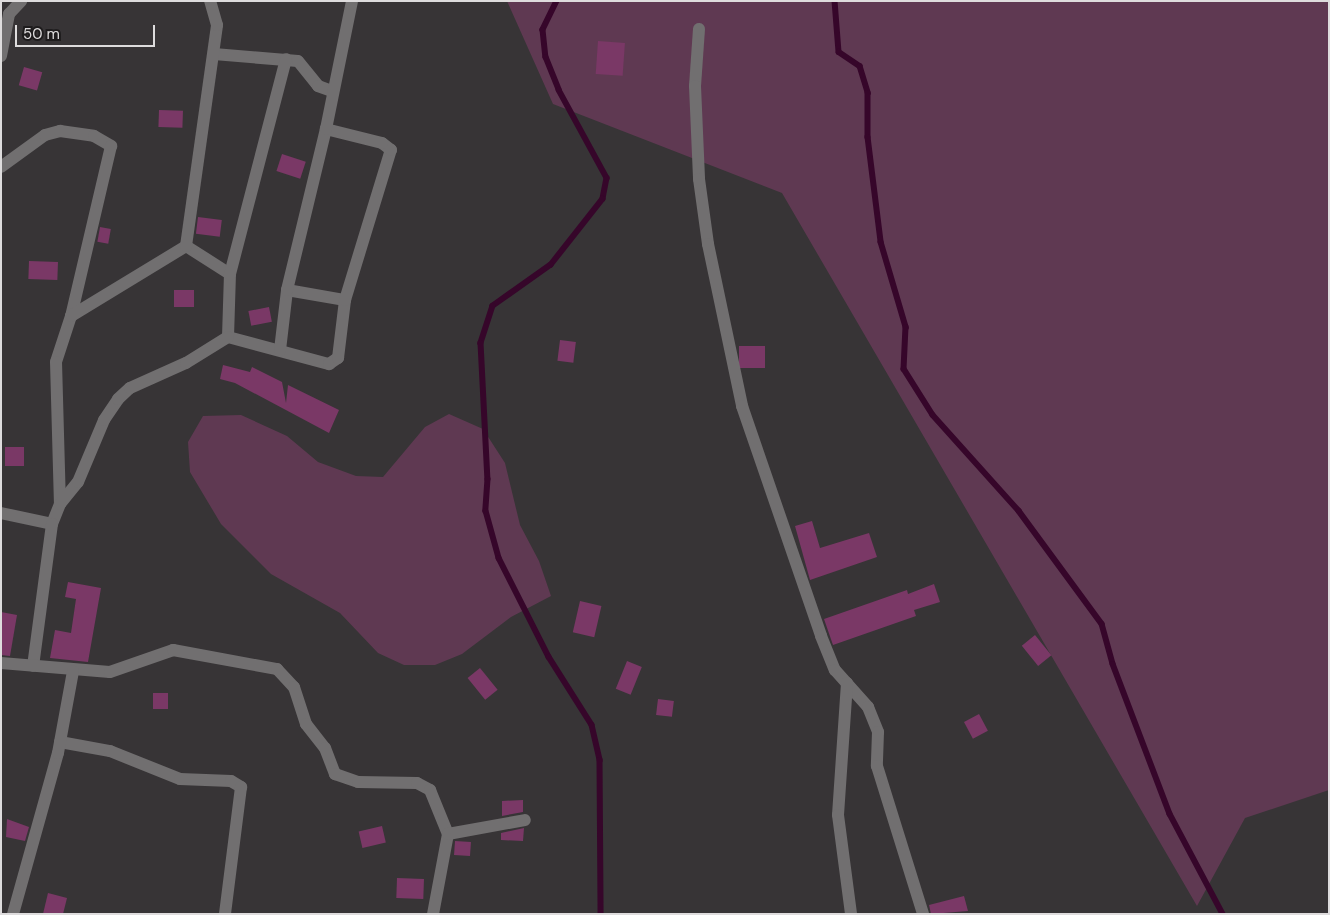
<!DOCTYPE html>
<style>
body{margin:0}
#map{position:relative;width:1330px;height:915px;overflow:hidden;background:#373436;font-family:"DM Sans",sans-serif}
div>[style]{position:absolute}
.green>*{inset:0;background:#5f3952}
.stream>*{height:5.5px;margin:-2.75px;padding:0 2.75px;transform-origin:2.75px;border-radius:2.75px;background:#36062a}
.building>*{inset:0;background:#7a3866;transform-origin:0 0}
.minor>*{height:12px;margin:-6px;padding:0 6px;transform-origin:6px;border-radius:6px;background:#716f70}
span{translate:-50% -50%;white-space:nowrap;text-align:center;line-height:1.15;-webkit-text-stroke:4px #1e1c1d;paint-order:stroke}
.frame{position:absolute;inset:0;border:2px solid #dedcdd;pointer-events:none}
.scale{position:absolute;left:15px;top:25px;width:140px;height:22px;box-sizing:border-box;border:2px solid #dedcdd;border-top:0;padding-left:6px;font-size:15px;line-height:18px;white-space:nowrap;color:#dedcdd;-webkit-text-stroke:4px #1e1c1d;paint-order:stroke}
</style>
<div id="map">
<div class="green">
<i style="clip-path:polygon(507px 1px,1329px 1px,1329px 790px,1245px 818px,1197px 906px,782px 193px,553px 104px)"></i>
<i style="clip-path:polygon(449px 414px,483px 429px,505px 463px,520px 525px,539px 561px,551px 596px,511px 617px,462px 654px,435px 665px,404px 665px,378px 653px,340px 613px,271px 574px,221px 524px,190px 472px,188px 442px,203px 416px,241px 415px,287px 436px,318px 462px,356px 476px,383px 477px,425px 427px)"></i>
</div>
<div class="stream">
<i style="left:557px;top:1px;width:32px;rotate:116deg"></i>
<i style="left:543px;top:30px;width:27px;rotate:84deg"></i>
<i style="left:546px;top:57px;width:35px;rotate:68deg"></i>
<i style="left:559px;top:90px;width:100px;rotate:61.4deg"></i>
<i style="left:607px;top:178px;width:21px;rotate:101deg"></i>
<i style="left:603px;top:199px;width:84px;rotate:128.2deg"></i>
<i style="left:551px;top:265px;width:71px;rotate:144.7deg"></i>
<i style="left:493px;top:306px;width:39px;rotate:108deg"></i>
<i style="left:481px;top:343px;width:136px;rotate:87.1deg"></i>
<i style="left:488px;top:479px;width:32px;rotate:94deg"></i>
<i style="left:486px;top:511px;width:49px;rotate:74.5deg"></i>
<i style="left:499px;top:558px;width:111px;rotate:63.2deg"></i>
<i style="left:549px;top:657px;width:80px;rotate:57.7deg"></i>
<i style="left:592px;top:725px;width:36px;rotate:77deg"></i>
<i style="left:600px;top:760px;width:154px;rotate:89.6deg"></i>
<i style="left:835px;top:1px;width:51px;rotate:85.5deg"></i>
<i style="left:839px;top:52px;width:25px;rotate:34deg"></i>
<i style="left:860px;top:66px;width:28px;rotate:73deg"></i>
<i style="left:868px;top:93px;width:44px;rotate:90deg"></i>
<i style="left:868px;top:137px;width:106px;rotate:82.9deg"></i>
<i style="left:881px;top:242px;width:89px;rotate:73.6deg"></i>
<i style="left:906px;top:327px;width:42px;rotate:92.7deg"></i>
<i style="left:904px;top:369px;width:54px;rotate:57.8deg"></i>
<i style="left:933px;top:415px;width:129px;rotate:48.1deg"></i>
<i style="left:1019px;top:511px;width:140px;rotate:53.7deg"></i>
<i style="left:1102px;top:624px;width:41px;rotate:74.6deg"></i>
<i style="left:1113px;top:664px;width:160px;rotate:69.2deg"></i>
<i style="left:1170px;top:814px;width:113px;rotate:62.1deg"></i>
</div>
<div class="building">
<i style="left:598px;top:41px;width:27px;height:33px;rotate:4deg"></i>
<i style="left:24px;top:67px;width:19px;height:19px;rotate:16deg"></i>
<i style="left:159px;top:110px;width:24px;height:17px;rotate:2deg"></i>
<i style="left:282px;top:154px;width:25px;height:18px;rotate:18deg"></i>
<i style="left:198px;top:217px;width:24px;height:17px;rotate:7deg"></i>
<i style="left:100px;top:227px;width:11px;height:15px;rotate:10deg"></i>
<i style="left:29px;top:261px;width:29px;height:18px;rotate:2deg"></i>
<i style="left:194px;top:290px;width:17px;height:20px;rotate:90deg"></i>
<i style="left:269px;top:307px;width:15px;height:21px;rotate:79deg"></i>
<i style="left:560px;top:340px;width:16px;height:21px;rotate:7deg"></i>
<i style="left:739px;top:346px;width:26px;height:22px"></i>
<i style="clip-path:polygon(223px 365px,250px 372px,252px 367px,282px 382px,286px 403px,288px 385px,339px 410px,329px 433px,235px 383px,220px 379px)"></i>
<i style="left:5px;top:447px;width:19px;height:19px"></i>
<i style="clip-path:polygon(812px 521px,820px 548px,869px 533px,877px 557px,810px 580px,795px 526px)"></i>
<i style="clip-path:polygon(68px 582px,101px 588px,88px 662px,50px 658px,55px 630px,71px 633px,76px 599px,65px 597px)"></i>
<i style="clip-path:polygon(934px 584px,940px 602px,914px 610px,916px 616px,833px 645px,824px 619px,907px 590px,908px 594px)"></i>
<i style="left:580px;top:601px;width:22px;height:32px;rotate:13deg"></i>
<i style="clip-path:polygon(1px 612px,17px 615px,10px 656px,1px 655px)"></i>
<i style="left:1035px;top:635px;width:26px;height:17px;rotate:51deg"></i>
<i style="left:627px;top:661px;width:16px;height:30px;rotate:22deg"></i>
<i style="left:480px;top:668px;width:28px;height:16px;rotate:51deg"></i>
<i style="left:153px;top:693px;width:15px;height:16px"></i>
<i style="left:658px;top:699px;width:16px;height:16px;rotate:7deg"></i>
<i style="left:979px;top:714px;width:19px;height:17px;rotate:62deg"></i>
<i style="clip-path:polygon(523px 800px,523px 812px,502px 816px,502px 801px)"></i>
<i style="clip-path:polygon(7px 819px,29px 827px,25px 841px,6px 837px)"></i>
<i style="left:382px;top:826px;width:17px;height:24px;rotate:77deg"></i>
<i style="clip-path:polygon(524px 828px,523px 841px,501px 840px,501px 833px)"></i>
<i style="left:455px;top:841px;width:16px;height:14px;rotate:4deg"></i>
<i style="left:397px;top:878px;width:27px;height:20px;rotate:2deg"></i>
<i style="clip-path:polygon(48px 893px,67px 898px,63px 914px,43px 914px)"></i>
<i style="clip-path:polygon(964px 896px,968px 911px,931px 914px,929px 905px)"></i>
</div>
<div class="minor">
<i style="left:699px;top:29px;width:57px;rotate:94deg"></i>
<i style="left:695px;top:86px;width:93px;rotate:87.5deg"></i>
<i style="left:699px;top:179px;width:66px;rotate:82.1deg"></i>
<i style="left:708px;top:244px;width:166px;rotate:78.1deg"></i>
<i style="left:742px;top:406px;width:243px;rotate:71deg"></i>
<i style="left:821px;top:636px;width:37px;rotate:68deg"></i>
<i style="left:835px;top:670px;width:50px;rotate:48.3deg"></i>
<i style="left:868px;top:707px;width:27px;rotate:68deg"></i>
<i style="left:878px;top:732px;width:34px;rotate:92deg"></i>
<i style="left:877px;top:766px;width:155px;rotate:72.7deg"></i>
<i style="left:214px;top:54px;width:84px;rotate:4.8deg"></i>
<i style="left:298px;top:61px;width:32px;rotate:51deg"></i>
<i style="left:318px;top:86px;width:15px;rotate:20deg"></i>
<i style="left:1px;top:56px;width:43px;rotate:-79.2deg"></i>
<i style="left:9px;top:14px;width:18px;rotate:-47deg"></i>
<i style="left:1px;top:167px;width:54px;rotate:-36deg"></i>
<i style="left:45px;top:135px;width:16px;rotate:-15deg"></i>
<i style="left:60px;top:131px;width:34px;rotate:8deg"></i>
<i style="left:94px;top:136px;width:20px;rotate:30deg"></i>
<i style="left:111px;top:146px;width:175px;rotate:103.2deg"></i>
<i style="left:71px;top:316px;width:48px;rotate:108.1deg"></i>
<i style="left:56px;top:362px;width:142px;rotate:88.4deg"></i>
<i style="left:60px;top:504px;width:22px;rotate:112deg"></i>
<i style="left:186px;top:246px;width:52px;rotate:32.5deg"></i>
<i style="left:287px;top:290px;width:59px;rotate:9.8deg"></i>
<i style="left:71px;top:316px;width:135px;rotate:-31.3deg"></i>
<i style="left:186px;top:246px;width:223px;rotate:-82deg"></i>
<i style="left:217px;top:25px;width:25px;rotate:-106deg"></i>
<i style="left:228px;top:337px;width:105px;rotate:15deg"></i>
<i style="left:329px;top:364px;width:11px;rotate:-34deg"></i>
<i style="left:338px;top:358px;width:58px;rotate:-83.1deg"></i>
<i style="left:345px;top:300px;width:157px;rotate:-73deg"></i>
<i style="left:391px;top:150px;width:11px;rotate:-142deg"></i>
<i style="left:382px;top:143px;width:58px;rotate:-166deg"></i>
<i style="left:228px;top:337px;width:63px;rotate:-88.2deg"></i>
<i style="left:230px;top:274px;width:222px;rotate:-75.4deg"></i>
<i style="left:280px;top:350px;width:60px;rotate:-83.3deg"></i>
<i style="left:287px;top:290px;width:166px;rotate:-76.4deg"></i>
<i style="left:326px;top:129px;width:131px;rotate:-78.5deg"></i>
<i style="left:60px;top:504px;width:28px;rotate:-51deg"></i>
<i style="left:78px;top:482px;width:67px;rotate:-67.2deg"></i>
<i style="left:104px;top:420px;width:25px;rotate:-56deg"></i>
<i style="left:118px;top:399px;width:16px;rotate:-43deg"></i>
<i style="left:130px;top:388px;width:61px;rotate:-24.1deg"></i>
<i style="left:186px;top:363px;width:49px;rotate:-31.8deg"></i>
<i style="left:1px;top:513px;width:52px;rotate:12.2deg"></i>
<i style="left:52px;top:524px;width:143px;rotate:97.6deg"></i>
<i style="left:1px;top:663px;width:109px;rotate:4.7deg"></i>
<i style="left:110px;top:672px;width:67px;rotate:-19.2deg"></i>
<i style="left:173px;top:650px;width:106px;rotate:10.4deg"></i>
<i style="left:277px;top:669px;width:25px;rotate:47deg"></i>
<i style="left:294px;top:687px;width:39px;rotate:72deg"></i>
<i style="left:306px;top:724px;width:31px;rotate:52deg"></i>
<i style="left:325px;top:748px;width:28px;rotate:69deg"></i>
<i style="left:335px;top:774px;width:24px;rotate:19deg"></i>
<i style="left:358px;top:782px;width:59px;rotate:1deg"></i>
<i style="left:417px;top:783px;width:15px;rotate:28deg"></i>
<i style="left:430px;top:790px;width:48px;rotate:67.8deg"></i>
<i style="left:448px;top:834px;width:81px;rotate:100.6deg"></i>
<i style="left:847px;top:683px;width:132px;rotate:93.9deg"></i>
<i style="left:838px;top:815px;width:100px;rotate:82.5deg"></i>
<i style="left:60px;top:742px;width:51px;rotate:10.2deg"></i>
<i style="left:110px;top:751px;width:75px;rotate:21.8deg"></i>
<i style="left:180px;top:779px;width:51px;rotate:2.2deg"></i>
<i style="left:231px;top:781px;width:12px;rotate:31deg"></i>
<i style="left:241px;top:787px;width:128px;rotate:97.2deg"></i>
<i style="left:448px;top:834px;width:78px;rotate:-10.3deg"></i>
<i style="left:13px;top:914px;width:167px;rotate:-74.4deg"></i>
<i style="left:58px;top:753px;width:83px;rotate:-79.6deg"></i>
</div>
<div class="frame"></div>
<div class="scale">50 m</div>
</div>
